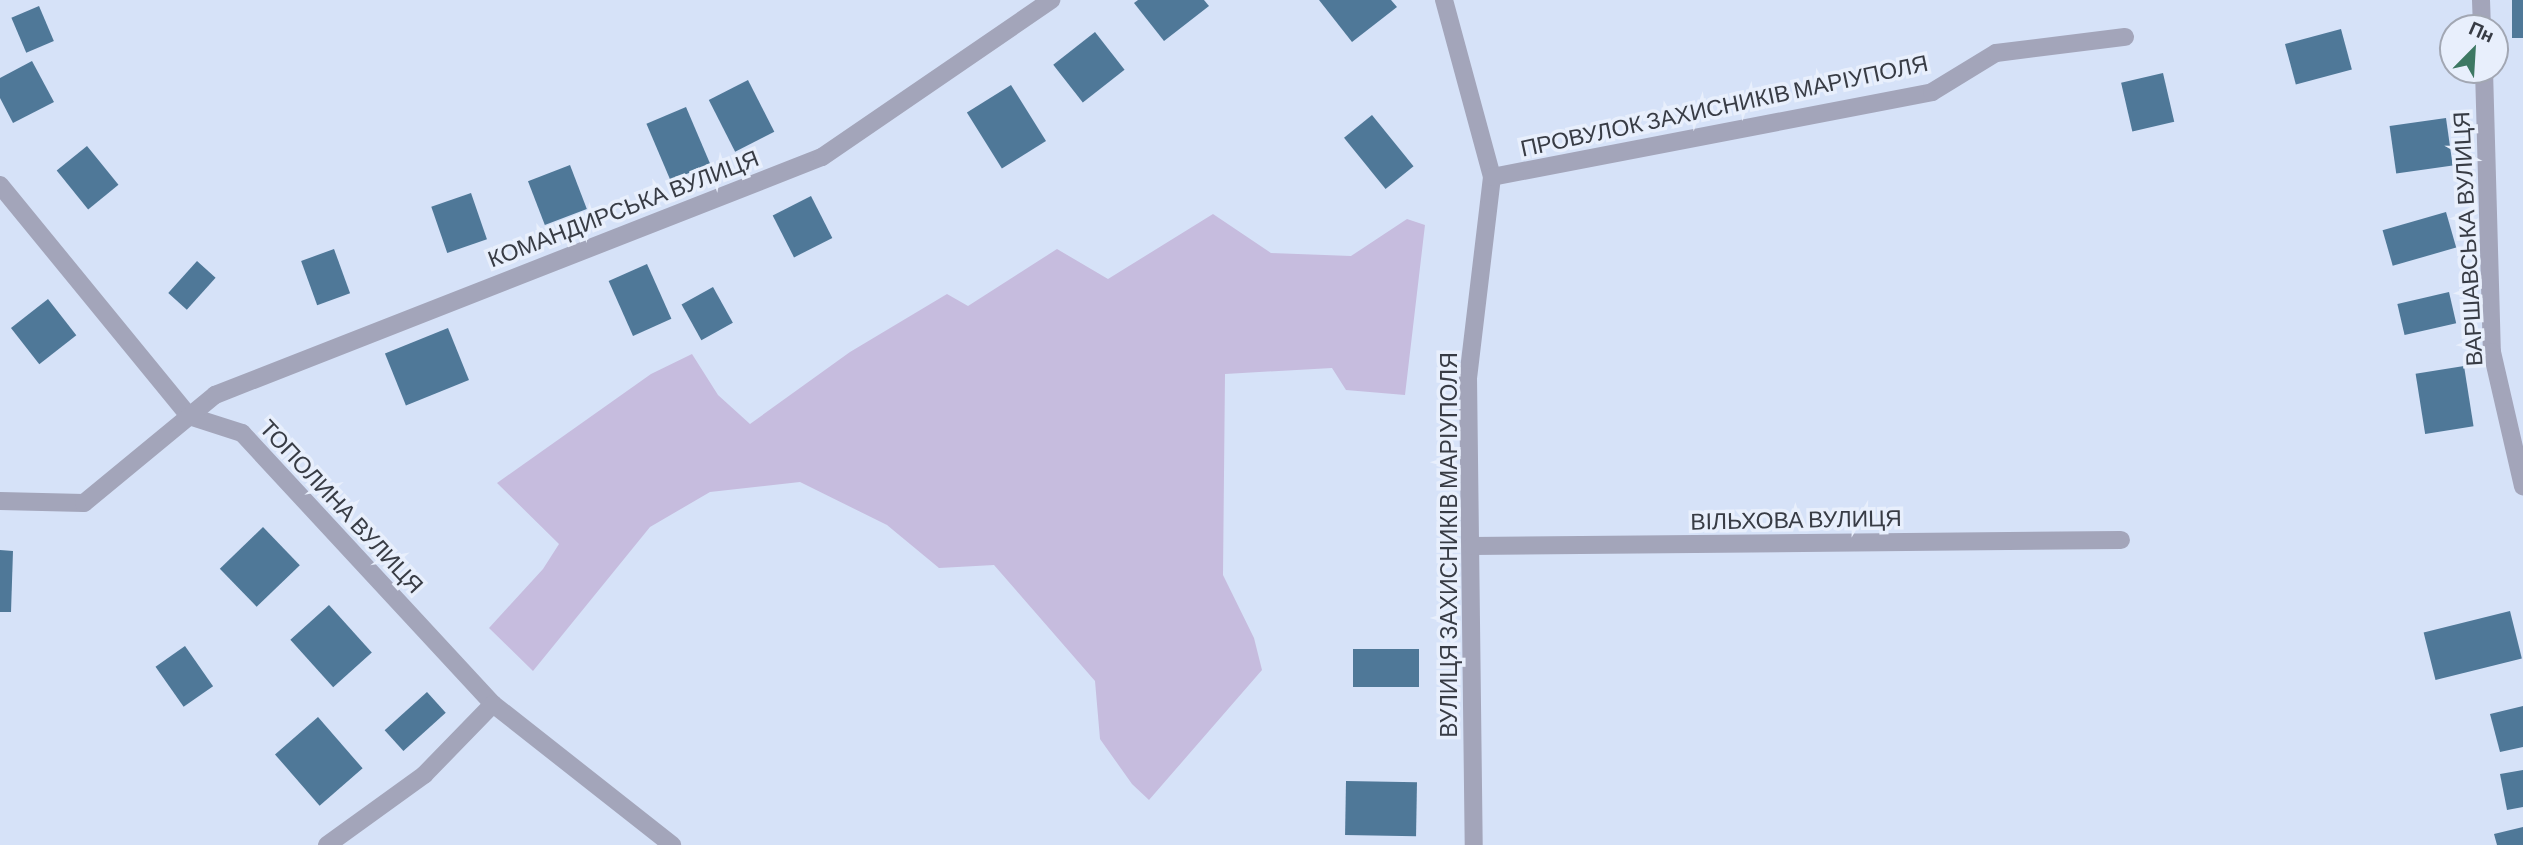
<!DOCTYPE html>
<meta charset="utf-8">
<style>
body{margin:0}
#map{position:relative;width:2523px;height:845px;overflow:hidden;background:#d6e2f8;font-family:Barlow,sans-serif}
div>[style]{position:absolute}
.green>*{inset:0;background:#c6bcde}
.building>*{inset:0;background:#4f7898;transform-origin:0 0}
.street>*{height:18px;margin:-9px;padding:0 9px;transform-origin:9px;border-radius:9px;background:#a3a5ba}
span{translate:-50% -50%;white-space:nowrap;text-align:center;line-height:1.15;-webkit-text-stroke:7px #e8effc;paint-order:stroke}
.street-label{font-size:23px;color:#383c45}
.north{position:absolute;left:2439px;top:14px;width:70px;height:70px;box-sizing:border-box;background:#e8effc;border:2px solid #a2a7b3;border-radius:50%;rotate:24deg;font-size:19px;font-weight:700;line-height:28px;text-align:center;color:#383c45}
.north::after{content:'';display:block;margin:auto;width:24px;height:32px;background:#3d7863;clip-path:polygon(50% 0,100% 100%,50% 72%,0 100%)}
</style>
<div id="map">
<div class="green">
<i style="clip-path:polygon(1213px 214px,1271px 253px,1351px 256px,1407px 219px,1425px 225px,1405px 395px,1346px 390px,1332px 368px,1225px 374px,1223px 575px,1254px 638px,1262px 670px,1149px 800px,1132px 784px,1100px 739px,1095px 681px,994px 565px,939px 568px,887px 525px,800px 482px,710px 492px,650px 527px,533px 671px,489px 628px,543px 569px,559px 544px,497px 483px,651px 374px,692px 354px,718px 395px,750px 424px,850px 352px,947px 294px,968px 306px,1057px 249px,1108px 279px)"></i>
</div>
<div class="building">
<i style="clip-path:polygon(1138px 0,1204px 0,1209px 6px,1164px 41px,1134px 3px)"></i>
<i style="clip-path:polygon(1319px 0,1391px 0,1397px 7px,1352px 42px)"></i>
<i style="left:2512px;top:0;width:11px;height:38px"></i>
<i style="left:39px;top:6px;width:38px;height:30px;rotate:67deg"></i>
<i style="left:2341px;top:29px;width:42px;height:58px;rotate:75deg"></i>
<i style="left:1095px;top:32px;width:48px;height:53px;rotate:52deg"></i>
<i style="clip-path:polygon(32px 61px,54px 102px,13px 123px,0 98px,0 78px)"></i>
<i style="left:2163px;top:73px;width:50px;height:43px;rotate:77deg"></i>
<i style="left:748px;top:80px;width:58px;height:44px;rotate:63deg"></i>
<i style="left:1011px;top:85px;width:66px;height:52px;rotate:58deg"></i>
<i style="left:686px;top:107px;width:62px;height:43px;rotate:67deg"></i>
<i style="left:1372px;top:115px;width:66px;height:36px;rotate:51deg"></i>
<i style="left:2446px;top:118px;width:48px;height:57px;rotate:82deg"></i>
<i style="left:87px;top:146px;width:50px;height:39px;rotate:51deg"></i>
<i style="left:570px;top:165px;width:47px;height:45px;rotate:69deg"></i>
<i style="left:471px;top:193px;width:49px;height:42px;rotate:71deg"></i>
<i style="left:811px;top:196px;width:47px;height:43px;rotate:63deg"></i>
<i style="left:2446px;top:212px;width:37px;height:66px;rotate:74deg"></i>
<i style="left:334px;top:249px;width:47px;height:35px;rotate:70deg"></i>
<i style="left:197px;top:261px;width:25px;height:43px;rotate:42deg"></i>
<i style="left:647px;top:264px;width:60px;height:42px;rotate:66deg"></i>
<i style="left:713px;top:287px;width:41px;height:36px;rotate:61deg"></i>
<i style="left:2449px;top:292px;width:32px;height:53px;rotate:77deg"></i>
<i style="left:48px;top:299px;width:46px;height:47px;rotate:52deg"></i>
<i style="left:448px;top:328px;width:56px;height:68px;rotate:68deg"></i>
<i style="left:2464px;top:366px;width:61px;height:49px;rotate:81deg"></i>
<i style="left:263px;top:527px;width:53px;height:60px;rotate:46deg"></i>
<i style="clip-path:polygon(0 550px,13px 551px,11px 612px,0 612px)"></i>
<i style="left:329px;top:605px;width:64px;height:52px;rotate:48deg"></i>
<i style="left:2510px;top:611px;width:49px;height:89px;rotate:76deg"></i>
<i style="left:185px;top:646px;width:49px;height:36px;rotate:55deg"></i>
<i style="left:1353px;top:649px;width:66px;height:38px"></i>
<i style="left:427px;top:692px;width:28px;height:57px;rotate:48deg"></i>
<i style="clip-path:polygon(2523px 706px,2523px 747px,2500px 752px,2490px 714px)"></i>
<i style="left:318px;top:717px;width:68px;height:57px;rotate:49deg"></i>
<i style="clip-path:polygon(2523px 770px,2523px 807px,2507px 810px,2500px 774px)"></i>
<i style="left:1346px;top:781px;width:71px;height:54px;rotate:1deg"></i>
<i style="clip-path:polygon(2523px 827px,2523px 845px,2497px 845px,2494px 834px)"></i>
</div>
<div class="street">
<i style="left:1444px;top:0;width:183px;rotate:74.8deg"></i>
<i style="left:1492px;top:177px;width:201px;rotate:96.8deg"></i>
<i style="left:1468px;top:377px;width:468px;rotate:89.3deg"></i>
<i style="left:2481px;top:0;width:28px;rotate:88deg"></i>
<i style="left:2484px;top:70px;width:282px;rotate:88.4deg"></i>
<i style="left:2492px;top:352px;width:138px;rotate:77deg"></i>
<i style="left:1492px;top:177px;width:448px;rotate:-10.9deg"></i>
<i style="left:1932px;top:92px;width:75px;rotate:-31.4deg"></i>
<i style="left:1996px;top:53px;width:130px;rotate:-7.1deg"></i>
<i style="left:0;top:185px;width:298px;rotate:50.7deg"></i>
<i style="left:189px;top:416px;width:56px;rotate:17.8deg"></i>
<i style="left:242px;top:433px;width:369px;rotate:47.2deg"></i>
<i style="left:493px;top:704px;width:228px;rotate:38.2deg"></i>
<i style="left:0;top:501px;width:84px;rotate:1.4deg"></i>
<i style="left:84px;top:503px;width:170px;rotate:-39.5deg"></i>
<i style="left:215px;top:395px;width:652px;rotate:-21.41deg"></i>
<i style="left:822px;top:157px;width:278px;rotate:-34.4deg"></i>
<i style="left:1472px;top:546px;width:649px;rotate:-0.53deg"></i>
<i style="left:327px;top:845px;width:120px;rotate:-35.8deg"></i>
<i style="left:424px;top:775px;width:99px;rotate:-45.8deg"></i>
</div>
<div class="street-label">
<span style="left:1724px;top:105px;rotate:-12deg">ПРОВУЛОК ЗАХИСНИКІВ МАРІУПОЛЯ</span>
<span style="left:623px;top:208px;rotate:-21deg">КОМАНДИРСЬКА ВУЛИЦЯ</span>
<span style="left:2467px;top:239px;rotate:-93deg">ВАРШАВСЬКА ВУЛИЦЯ</span>
<span style="left:342px;top:506px;rotate:47deg">ТОПОЛИНА ВУЛИЦЯ</span>
<span style="left:1796px;top:519px;rotate:-1deg">ВІЛЬХОВА ВУЛИЦЯ</span>
<span style="left:1448px;top:545px;rotate:-90deg">ВУЛИЦЯ ЗАХИСНИКІВ МАРІУПОЛЯ</span>
</div>
<div class="north">Пн</div>
</div>
